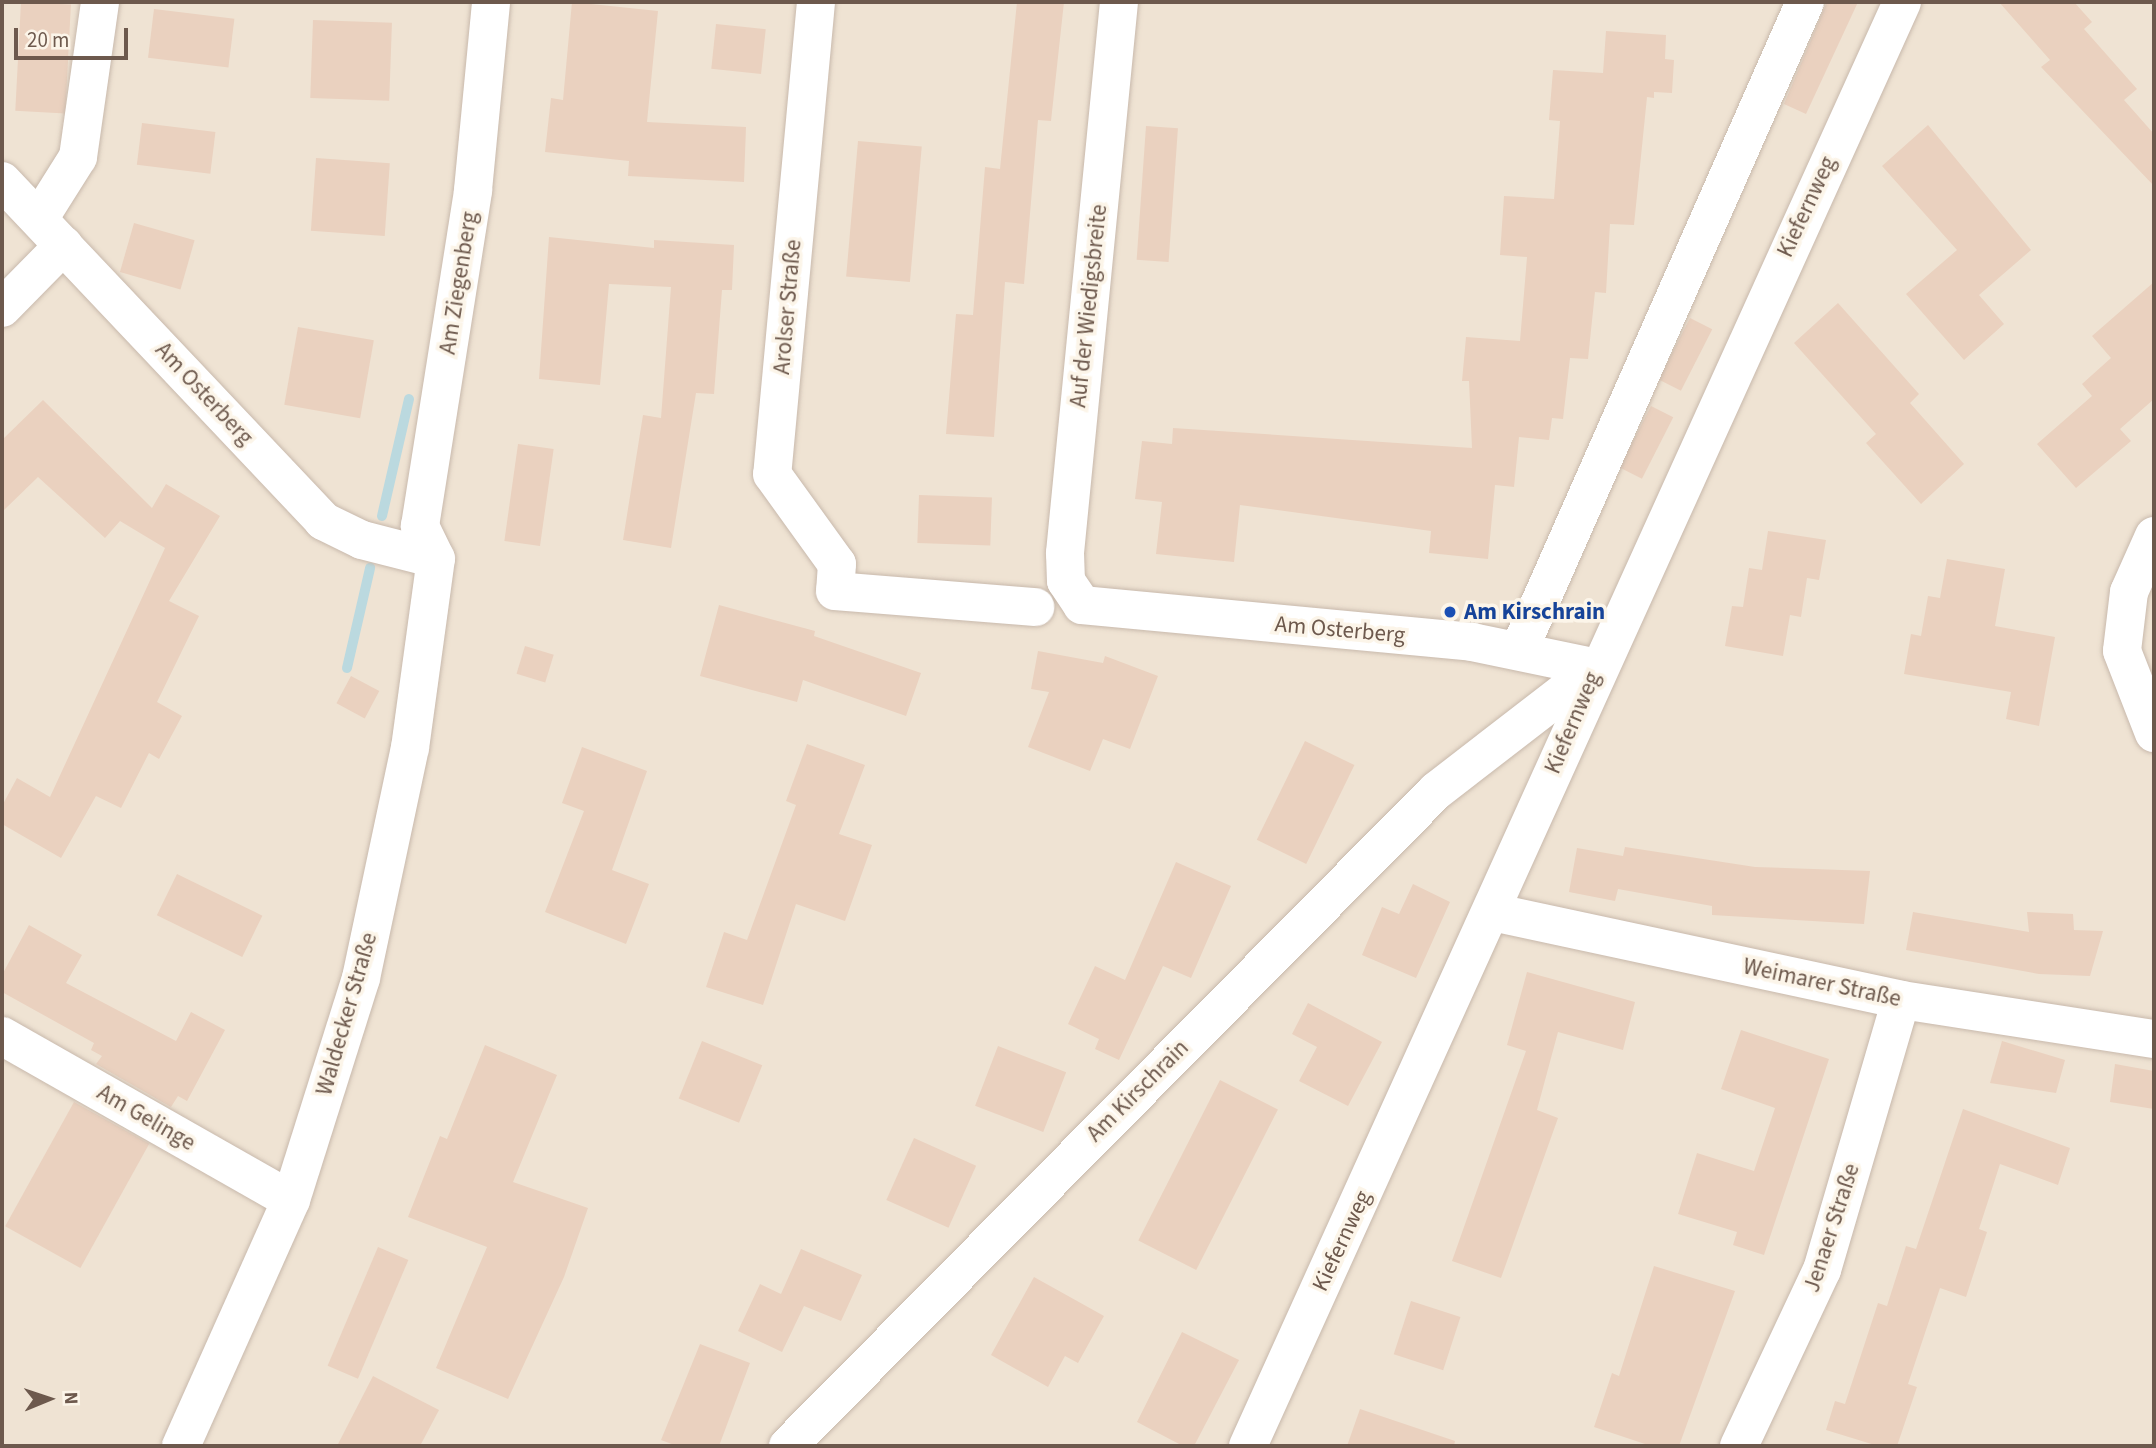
<!DOCTYPE html>
<meta charset="utf-8">
<style>
body{margin:0}
#map{position:relative;width:2156px;height:1448px;overflow:hidden;background:#f9f1e4;font-family:"Source Sans 3",sans-serif}
div>[style]{position:absolute}
.residential>*{inset:0;background:#efe3d3;transform-origin:0 0}
.stream>*{height:10px;margin:-5px;padding:0 5px;transform-origin:5px;border-radius:5px;background:#bbd9df}
.building>*{inset:0;background:#ead1bf;transform-origin:0 0}
.roads{filter:drop-shadow(0 0 2px #c8b9ac) drop-shadow(0 0 2px #c8b9ac)}
.minor>*{height:38px;margin:-19px;padding:0 19px;transform-origin:19px;border-radius:19px;background:#fff}
.dots>*{width:19px;height:19px;translate:-50% -50%;box-sizing:border-box;border:4px solid #fcf5e9;border-radius:50%}
span{translate:-50% -50%;white-space:nowrap;text-align:center;line-height:1.15;-webkit-text-stroke:7px #fcf5e9;paint-order:stroke}
.street-label{font-size:23px;color:#6d594d}
.transit-label{font-size:23px;color:#164399;font-weight:700}
.left{translate:0 -50%;text-align:left}
.frame{position:absolute;inset:0;border:4px solid #6d594d;pointer-events:none}
.north{position:absolute;left:14px;top:1364px;width:70px;height:70px;-webkit-text-stroke:5px #fcf5e9;paint-order:stroke;rotate:88deg;font-size:19px;font-weight:700;line-height:28px;text-align:center;color:#6d594d}
.north::after{content:'';display:block;margin:auto;width:24px;height:32px;background:#6d594d;clip-path:polygon(50% 0,100% 100%,50% 72%,0 100%)}
.scale{position:absolute;left:14px;top:28px;width:114px;height:32px;box-sizing:border-box;border:4px solid #6d594d;border-top:0;padding-left:9px;font-size:21px;line-height:24px;white-space:nowrap;color:#6d594d;-webkit-text-stroke:5px #fcf5e9;paint-order:stroke}
</style>
<div id="map">
<div class="residential">
<i style="left:2px;top:2px;width:2152px;height:1444px"></i>
</div>
<div class="stream">
<i style="left:382px;top:516px;width:120px;rotate:-77deg"></i>
<i style="left:347px;top:668px;width:103px;rotate:-77deg"></i>
</div>
<div class="building">
<i style="left:21px;top:2px;width:50px;height:109px;rotate:3deg"></i>
<i style="clip-path:polygon(572px 2px,658px 11px,647px 122px,746px 127px,744px 182px,628px 176px,629px 161px,545px 152px,551px 98px,563px 100px)"></i>
<i style="clip-path:polygon(1017px 2px,1064px 2px,1051px 121px,1038px 120px,1024px 284px,1005px 282px,994px 437px,946px 434px,956px 314px,973px 315px,985px 167px,1000px 169px)"></i>
<i style="clip-path:polygon(1827px 2px,1858px 2px,1806px 114px,1784px 104px)"></i>
<i style="clip-path:polygon(1999px 2px,2074px 2px,2092px 22px,2084px 29px,2137px 89px,2124px 100px,2154px 134px,2154px 186px,2041px 67px,2050px 60px)"></i>
<i style="left:154px;top:9px;width:81px;height:49px;rotate:7deg"></i>
<i style="left:313px;top:20px;width:79px;height:78px;rotate:2deg"></i>
<i style="left:716px;top:24px;width:50px;height:45px;rotate:6deg"></i>
<i style="clip-path:polygon(1606px 31px,1666px 35px,1665px 59px,1674px 60px,1672px 93px,1654px 92px,1654px 98px,1647px 97px,1634px 225px,1610px 224px,1606px 293px,1595px 292px,1588px 359px,1570px 358px,1563px 419px,1552px 418px,1549px 440px,1519px 437px,1514px 487px,1495px 485px,1488px 559px,1429px 553px,1431px 531px,1240px 505px,1234px 562px,1156px 554px,1162px 502px,1135px 499px,1142px 441px,1172px 444px,1173px 428px,1472px 448px,1469px 381px,1462px 381px,1466px 337px,1520px 341px,1527px 257px,1500px 255px,1504px 196px,1554px 199px,1560px 121px,1549px 120px,1553px 70px,1603px 73px)"></i>
<i style="left:142px;top:123px;width:74px;height:42px;rotate:7deg"></i>
<i style="clip-path:polygon(1928px 125px,2031px 250px,1979px 295px,2004px 324px,1964px 360px,1906px 294px,1957px 250px,1882px 166px)"></i>
<i style="left:1146px;top:126px;width:32px;height:134px;rotate:4deg"></i>
<i style="left:858px;top:141px;width:64px;height:136px;rotate:5deg"></i>
<i style="left:316px;top:158px;width:74px;height:73px;rotate:4deg"></i>
<i style="left:134px;top:223px;width:63px;height:51px;rotate:16deg"></i>
<i style="clip-path:polygon(549px 237px,654px 248px,654px 240px,734px 245px,732px 290px,722px 290px,714px 394px,696px 393px,671px 548px,623px 540px,643px 415px,661px 418px,671px 287px,609px 284px,600px 385px,539px 379px)"></i>
<i style="clip-path:polygon(2154px 282px,2154px 399px,2120px 429px,2131px 441px,2076px 488px,2037px 444px,2092px 396px,2082px 384px,2111px 358px,2092px 336px)"></i>
<i style="clip-path:polygon(1838px 303px,1919px 394px,1910px 403px,1964px 464px,1921px 504px,1866px 443px,1876px 434px,1794px 343px)"></i>
<i style="left:1690px;top:318px;width:25px;height:69px;rotate:27deg"></i>
<i style="left:298px;top:327px;width:77px;height:79px;rotate:10deg"></i>
<i style="clip-path:polygon(43px 400px,152px 508px,166px 484px,220px 516px,169px 601px,199px 616px,157px 702px,182px 716px,159px 759px,149px 753px,121px 808px,96px 796px,61px 858px,2px 824px,2px 806px,17px 778px,50px 797px,165px 548px,120px 521px,105px 538px,38px 477px,2px 512px,2px 440px)"></i>
<i style="left:1651px;top:406px;width:25px;height:69px;rotate:27deg"></i>
<i style="left:518px;top:444px;width:36px;height:98px;rotate:8deg"></i>
<i style="left:919px;top:495px;width:73px;height:48px;rotate:2deg"></i>
<i style="clip-path:polygon(1768px 531px,1826px 540px,1819px 580px,1807px 578px,1801px 617px,1790px 615px,1783px 656px,1725px 646px,1732px 606px,1743px 607px,1749px 568px,1762px 570px)"></i>
<i style="clip-path:polygon(1947px 559px,2005px 569px,1995px 626px,2055px 637px,2039px 726px,2006px 719px,2011px 692px,1904px 674px,1911px 634px,1921px 636px,1928px 596px,1940px 598px)"></i>
<i style="clip-path:polygon(719px 605px,815px 631px,814px 636px,921px 673px,906px 716px,803px 680px,797px 702px,700px 676px)"></i>
<i style="left:525px;top:646px;width:30px;height:29px;rotate:17deg"></i>
<i style="clip-path:polygon(1038px 651px,1103px 663px,1105px 656px,1158px 676px,1130px 749px,1103px 739px,1090px 771px,1028px 747px,1049px 692px,1031px 689px)"></i>
<i style="left:351px;top:676px;width:32px;height:31px;rotate:28deg"></i>
<i style="left:1305px;top:741px;width:55px;height:110px;rotate:26deg"></i>
<i style="clip-path:polygon(807px 744px,865px 765px,839px 834px,872px 845px,845px 921px,796px 904px,763px 1005px,706px 987px,724px 932px,747px 940px,796px 805px,786px 801px)"></i>
<i style="clip-path:polygon(582px 747px,647px 771px,612px 870px,649px 884px,626px 944px,545px 912px,584px 811px,562px 803px)"></i>
<i style="clip-path:polygon(1625px 847px,1755px 867px,1870px 871px,1864px 924px,1712px 915px,1712px 906px,1618px 889px,1615px 901px,1569px 892px,1577px 848px,1623px 856px)"></i>
<i style="clip-path:polygon(1176px 862px,1231px 886px,1191px 978px,1163px 966px,1119px 1060px,1095px 1049px,1099px 1039px,1068px 1024px,1095px 966px,1125px 980px)"></i>
<i style="left:177px;top:874px;width:95px;height:46px;rotate:26deg"></i>
<i style="clip-path:polygon(1413px 884px,1450px 902px,1416px 978px,1362px 955px,1382px 907px,1399px 914px)"></i>
<i style="clip-path:polygon(1913px 912px,2029px 932px,2027px 912px,2073px 914px,2074px 930px,2103px 931px,2090px 976px,2039px 974px,1906px 950px)"></i>
<i style="clip-path:polygon(29px 925px,82px 955px,66px 983px,176px 1041px,191px 1012px,225px 1030px,187px 1101px,178px 1096px,171px 1107px,96px 1064px,102px 1056px,91px 1050px,94px 1043px,2px 992px,2px 975px)"></i>
<i style="clip-path:polygon(1527px 972px,1635px 1002px,1623px 1050px,1558px 1032px,1537px 1110px,1558px 1118px,1501px 1278px,1452px 1261px,1526px 1051px,1507px 1045px)"></i>
<i style="clip-path:polygon(1308px 1003px,1382px 1042px,1348px 1106px,1299px 1081px,1317px 1047px,1292px 1034px)"></i>
<i style="clip-path:polygon(1741px 1030px,1829px 1059px,1764px 1255px,1733px 1245px,1737px 1232px,1678px 1214px,1697px 1153px,1754px 1171px,1775px 1108px,1721px 1089px)"></i>
<i style="left:702px;top:1041px;width:65px;height:62px;rotate:22deg"></i>
<i style="clip-path:polygon(2002px 1041px,2065px 1060px,2056px 1093px,1990px 1083px)"></i>
<i style="clip-path:polygon(485px 1045px,557px 1075px,513px 1182px,588px 1208px,564px 1277px,508px 1399px,436px 1368px,487px 1247px,408px 1217px,440px 1136px,447px 1139px)"></i>
<i style="left:998px;top:1046px;width:73px;height:64px;rotate:21deg"></i>
<i style="clip-path:polygon(2115px 1064px,2154px 1071px,2154px 1109px,2110px 1102px)"></i>
<i style="left:1220px;top:1080px;width:65px;height:180px;rotate:27deg"></i>
<i style="left:74px;top:1102px;width:86px;height:142px;rotate:29deg"></i>
<i style="clip-path:polygon(1963px 1109px,2070px 1148px,2058px 1185px,2000px 1164px,1979px 1229px,1987px 1232px,1966px 1297px,1940px 1288px,1908px 1384px,1917px 1387px,1897px 1446px,1878px 1446px,1826px 1430px,1835px 1401px,1845px 1404px,1878px 1303px,1887px 1306px,1906px 1246px,1916px 1249px)"></i>
<i style="left:914px;top:1138px;width:68px;height:68px;rotate:24deg"></i>
<i style="left:378px;top:1247px;width:33px;height:129px;rotate:23deg"></i>
<i style="clip-path:polygon(801px 1249px,862px 1275px,841px 1321px,804px 1306px,782px 1352px,738px 1331px,760px 1284px,781px 1294px)"></i>
<i style="clip-path:polygon(1654px 1266px,1735px 1291px,1679px 1446px,1651px 1446px,1594px 1427px,1612px 1373px,1619px 1376px)"></i>
<i style="clip-path:polygon(1034px 1277px,1104px 1316px,1078px 1363px,1065px 1356px,1048px 1387px,991px 1355px)"></i>
<i style="left:1411px;top:1301px;width:52px;height:56px;rotate:18deg"></i>
<i style="clip-path:polygon(1182px 1332px,1239px 1360px,1194px 1446px,1183px 1446px,1137px 1422px)"></i>
<i style="clip-path:polygon(700px 1344px,750px 1363px,719px 1446px,677px 1446px,661px 1440px)"></i>
<i style="clip-path:polygon(373px 1376px,439px 1410px,420px 1446px,337px 1446px)"></i>
<i style="clip-path:polygon(1360px 1409px,1455px 1441px,1454px 1446px,1347px 1446px)"></i>
</div>
<div class="roads">
<div class="minor">
<i style="left:816px;top:2px;width:474px;rotate:95.3deg"></i>
<i style="left:772px;top:474px;width:111px;rotate:54.2deg"></i>
<i style="left:837px;top:564px;width:27px;rotate:94deg"></i>
<i style="left:835px;top:591px;width:201px;rotate:4.6deg"></i>
<i style="left:1119px;top:2px;width:554px;rotate:95.6deg"></i>
<i style="left:1065px;top:553px;width:28px;rotate:88deg"></i>
<i style="left:1066px;top:581px;width:29px;rotate:56deg"></i>
<i style="left:1082px;top:605px;width:392px;rotate:5.4deg"></i>
<i style="left:1472px;top:642px;width:128px;rotate:11.7deg"></i>
<i style="left:2px;top:181px;width:468px;rotate:46.6deg"></i>
<i style="left:323px;top:521px;width:43px;rotate:26deg"></i>
<i style="left:362px;top:540px;width:76px;rotate:14.4deg"></i>
<i style="left:39px;top:219px;width:73px;rotate:-57.8deg"></i>
<i style="left:78px;top:157px;width:157px;rotate:-81.9deg"></i>
<i style="left:2px;top:308px;width:88px;rotate:-45.5deg"></i>
<i style="left:2154px;top:536px;width:61px;rotate:114.1deg"></i>
<i style="left:2129px;top:592px;width:59px;rotate:96.8deg"></i>
<i style="left:2122px;top:651px;width:88px;rotate:68.7deg"></i>
<i style="left:436px;top:559px;width:37px;rotate:-116deg"></i>
<i style="left:420px;top:526px;width:340px;rotate:-81deg"></i>
<i style="left:473px;top:190px;width:189px;rotate:-84.5deg"></i>
<i style="left:1520px;top:648px;width:706px;rotate:-66.19deg"></i>
<i style="left:1492px;top:912px;width:418px;rotate:12.1deg"></i>
<i style="left:1901px;top:1000px;width:256px;rotate:8.8deg"></i>
<i style="left:2px;top:1036px;width:332px;rotate:29.6deg"></i>
<i style="left:181px;top:1446px;width:269px;rotate:-65.9deg"></i>
<i style="left:291px;top:1200px;width:233px;rotate:-72.5deg"></i>
<i style="left:361px;top:978px;width:235px;rotate:-78deg"></i>
<i style="left:410px;top:748px;width:191px;rotate:-82.2deg"></i>
<i style="left:788px;top:1446px;width:921px;rotate:-45.31deg"></i>
<i style="left:1436px;top:791px;width:200px;rotate:-37.7deg"></i>
<i style="left:1248px;top:1446px;width:1585px;rotate:-65.63deg"></i>
<i style="left:1739px;top:1446px;width:195px;rotate:-64.8deg"></i>
<i style="left:1822px;top:1270px;width:281px;rotate:-73.7deg"></i>
</div>
</div>
<div class="dots">
<i style="left:1450px;top:612px;background:#1a4fb4"></i>
</div>
<div class="street-label">
<span style="left:1807px;top:207px;rotate:-65deg">Kiefernweg</span>
<span style="left:459px;top:283px;rotate:-81deg">Am Ziegenberg</span>
<span style="left:1089px;top:306px;rotate:-84deg">Auf der Wiedigsbreite</span>
<span style="left:788px;top:307px;rotate:-85deg">Arolser Straße</span>
<span style="left:204px;top:394px;rotate:47deg">Am Osterberg</span>
<span style="left:1340px;top:630px;rotate:5deg">Am Osterberg</span>
<span style="left:1573px;top:723px;rotate:-67deg">Kiefernweg</span>
<span style="left:1822px;top:983px;rotate:12deg">Weimarer Straße</span>
<span style="left:347px;top:1014px;rotate:-74deg">Waldecker Straße</span>
<span style="left:1138px;top:1091px;rotate:-45deg">Am Kirschrain</span>
<span style="left:146px;top:1118px;rotate:30deg">Am Gelinge</span>
<span style="left:1832px;top:1228px;rotate:-72deg">Jenaer Straße</span>
<span style="left:1342px;top:1241px;rotate:-65deg">Kiefernweg</span>
</div>
<div class="transit-label">
<span class="left" style="left:1464px;top:612px">Am Kirschrain</span>
</div>
<div class="frame"></div>
<div class="north">N</div>
<div class="scale">20 m</div>
</div>
